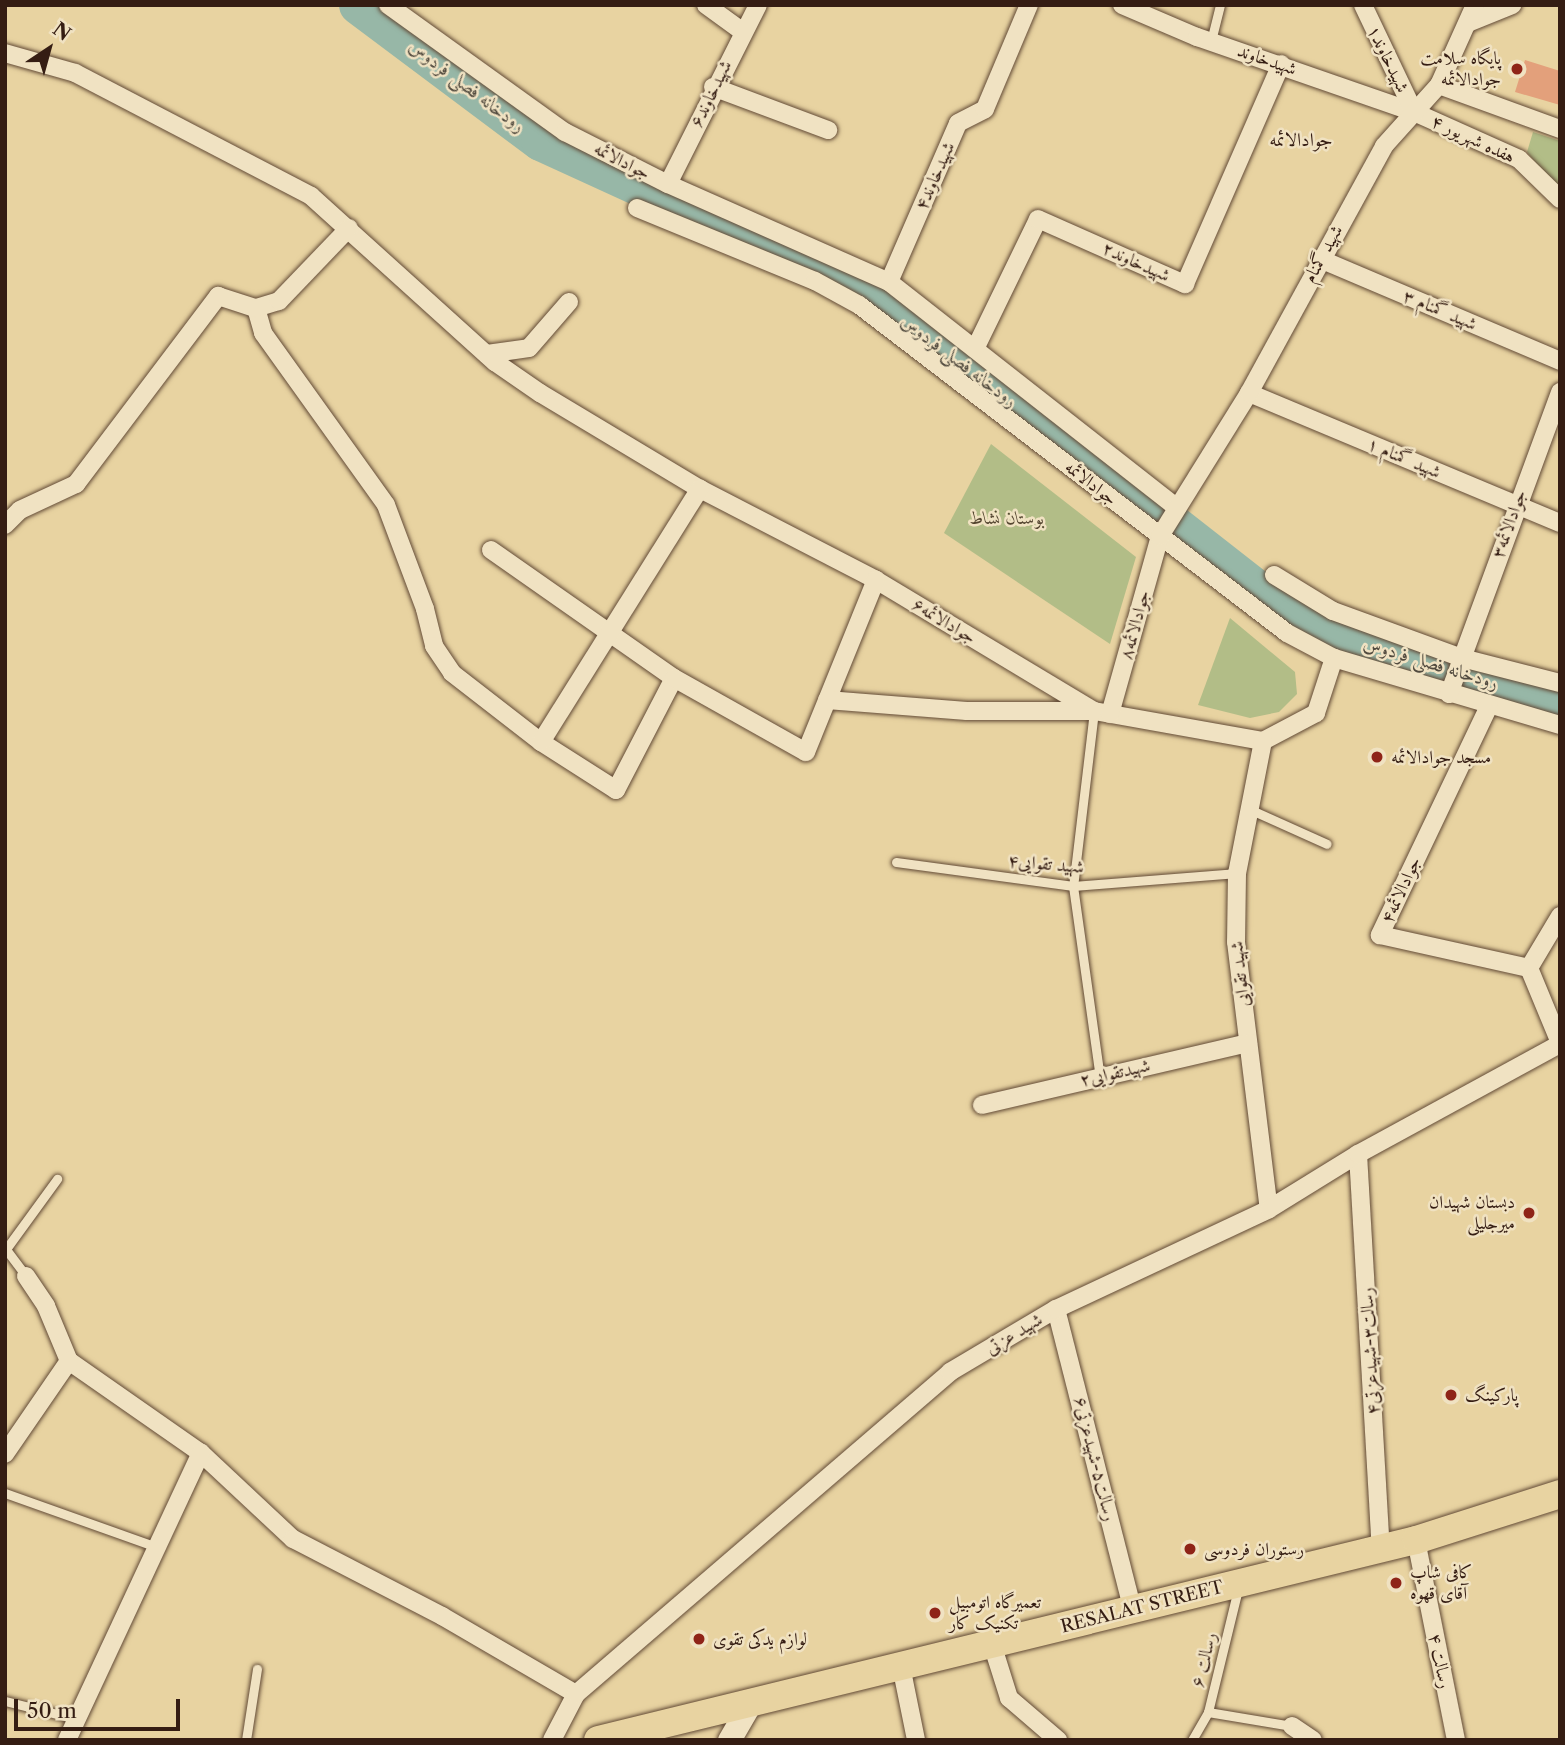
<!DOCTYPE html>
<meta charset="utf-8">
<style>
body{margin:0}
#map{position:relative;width:1565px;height:1745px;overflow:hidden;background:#e8d3a1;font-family:"Libre Caslon Text",Amiri,serif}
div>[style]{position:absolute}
.green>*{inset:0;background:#b2bd87}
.river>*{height:40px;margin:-20px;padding:0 20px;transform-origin:20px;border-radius:20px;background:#97b7a7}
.building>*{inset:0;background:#e3a07b}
.roads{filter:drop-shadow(0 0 2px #624a36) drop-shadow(0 0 2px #624a36)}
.service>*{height:9px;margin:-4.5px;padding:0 4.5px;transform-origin:4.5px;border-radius:4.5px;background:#f0e2c2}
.minor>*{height:18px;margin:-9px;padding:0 9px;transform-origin:9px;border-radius:9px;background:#f0e2c2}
.tertiary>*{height:23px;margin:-11.5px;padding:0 11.5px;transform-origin:11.5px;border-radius:11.5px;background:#f0e2c2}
.primary>*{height:28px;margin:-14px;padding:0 14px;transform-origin:14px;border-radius:14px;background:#e8d3a1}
.dots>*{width:19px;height:19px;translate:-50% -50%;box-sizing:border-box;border:4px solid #f0e2c2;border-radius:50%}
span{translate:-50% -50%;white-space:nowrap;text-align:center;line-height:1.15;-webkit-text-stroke:5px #f0e2c2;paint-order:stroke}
.street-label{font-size:18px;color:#351d13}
.poi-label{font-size:18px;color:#351d13}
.right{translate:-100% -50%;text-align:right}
.left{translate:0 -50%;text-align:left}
.park-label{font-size:18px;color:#544530;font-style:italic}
.water-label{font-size:19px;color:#524b3f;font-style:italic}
.neighbourhood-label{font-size:19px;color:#351d13}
.frame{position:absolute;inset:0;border:7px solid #351d13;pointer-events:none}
.north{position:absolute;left:14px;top:14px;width:70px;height:70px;-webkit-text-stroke:5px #f0e2c2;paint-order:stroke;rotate:36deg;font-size:19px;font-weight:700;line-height:28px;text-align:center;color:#351d13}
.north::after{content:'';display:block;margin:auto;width:24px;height:32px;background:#351d13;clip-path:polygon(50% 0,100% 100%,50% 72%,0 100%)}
.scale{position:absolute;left:14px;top:1699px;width:166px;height:32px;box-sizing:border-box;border:4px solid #351d13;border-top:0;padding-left:9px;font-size:21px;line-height:24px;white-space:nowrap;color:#351d13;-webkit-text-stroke:5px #f0e2c2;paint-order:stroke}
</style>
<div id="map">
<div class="green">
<i style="clip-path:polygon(1533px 132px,1560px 141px,1560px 194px,1527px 152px)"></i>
<i style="clip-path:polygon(991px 444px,1136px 557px,1110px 644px,944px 533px)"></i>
<i style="clip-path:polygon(1230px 618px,1295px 672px,1297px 694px,1279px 712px,1250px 718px,1198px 705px)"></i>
</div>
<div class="river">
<i style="left:359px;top:5px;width:227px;rotate:36.8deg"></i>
<i style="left:541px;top:141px;width:344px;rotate:24.6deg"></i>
<i style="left:854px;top:284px;width:129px;rotate:34.9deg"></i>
<i style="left:960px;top:358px;width:424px;rotate:38deg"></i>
<i style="left:1294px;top:619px;width:158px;rotate:18.8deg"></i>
<i style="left:1444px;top:670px;width:120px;rotate:15deg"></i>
</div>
<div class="building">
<i style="clip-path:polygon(1525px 60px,1560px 71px,1560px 105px,1515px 92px)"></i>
</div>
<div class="roads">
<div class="service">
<i style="left:1211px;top:41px;width:37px;rotate:-76deg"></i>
<i style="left:1094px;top:711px;width:176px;rotate:96.8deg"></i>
<i style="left:1073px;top:886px;width:193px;rotate:82deg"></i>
<i style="left:1249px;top:809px;width:85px;rotate:24.2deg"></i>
<i style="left:896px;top:862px;width:179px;rotate:7.7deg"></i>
<i style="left:1073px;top:886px;width:165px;rotate:-4.5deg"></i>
<i style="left:5px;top:1248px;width:35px;rotate:53deg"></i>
<i style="left:6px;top:1249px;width:87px;rotate:-53.9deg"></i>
<i style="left:5px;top:1493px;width:161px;rotate:19.6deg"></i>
<i style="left:5px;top:1701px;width:70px;rotate:14deg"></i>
<i style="left:1208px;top:1712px;width:85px;rotate:9.5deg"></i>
<i style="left:246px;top:1740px;width:72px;rotate:-81.2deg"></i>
<i style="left:1192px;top:1740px;width:32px;rotate:-60deg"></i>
<i style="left:1208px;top:1712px;width:127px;rotate:-76.3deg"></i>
</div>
<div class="minor">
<i style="left:388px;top:5px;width:218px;rotate:35.7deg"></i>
<i style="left:565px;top:132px;width:115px;rotate:26.8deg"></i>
<i style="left:668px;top:184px;width:242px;rotate:23.9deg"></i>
<i style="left:889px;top:282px;width:366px;rotate:38.1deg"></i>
<i style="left:706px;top:5px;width:46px;rotate:36.1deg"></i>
<i style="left:1122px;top:5px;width:82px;rotate:23.1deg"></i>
<i style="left:1197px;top:37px;width:230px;rotate:19.1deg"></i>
<i style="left:1414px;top:112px;width:115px;rotate:24.1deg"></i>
<i style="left:1519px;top:159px;width:57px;rotate:44.3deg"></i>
<i style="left:1363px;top:5px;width:119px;rotate:64.5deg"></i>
<i style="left:1468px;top:23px;width:48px;rotate:-22.2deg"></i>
<i style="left:5px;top:53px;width:73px;rotate:15.9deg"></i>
<i style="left:75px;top:73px;width:266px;rotate:27.5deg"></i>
<i style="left:311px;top:196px;width:248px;rotate:42.1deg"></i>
<i style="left:495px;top:362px;width:55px;rotate:34.6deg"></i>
<i style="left:540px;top:393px;width:187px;rotate:31deg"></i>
<i style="left:700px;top:489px;width:198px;rotate:27.3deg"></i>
<i style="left:876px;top:580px;width:254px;rotate:31deg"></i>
<i style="left:1094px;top:711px;width:172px;rotate:10.1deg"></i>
<i style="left:1263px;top:741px;width:60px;rotate:-27.8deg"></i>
<i style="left:1316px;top:713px;width:58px;rotate:-71.9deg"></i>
<i style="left:1439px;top:85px;width:129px;rotate:20deg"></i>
<i style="left:713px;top:87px;width:123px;rotate:20.5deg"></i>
<i style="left:668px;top:184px;width:200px;rotate:-63.3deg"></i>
<i style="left:637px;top:208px;width:192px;rotate:22.3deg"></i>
<i style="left:815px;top:281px;width:50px;rotate:28.6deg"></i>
<i style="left:859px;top:305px;width:539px;rotate:37.46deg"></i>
<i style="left:1287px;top:633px;width:53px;rotate:28deg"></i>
<i style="left:1334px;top:658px;width:236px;rotate:16.5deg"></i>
<i style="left:1320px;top:259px;width:261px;rotate:23deg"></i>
<i style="left:889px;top:282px;width:173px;rotate:-66.5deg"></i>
<i style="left:958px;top:123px;width:30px;rotate:-27deg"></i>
<i style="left:985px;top:109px;width:113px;rotate:-67.1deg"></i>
<i style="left:256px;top:308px;width:26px;rotate:74deg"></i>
<i style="left:263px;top:333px;width:211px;rotate:54.4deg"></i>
<i style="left:386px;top:505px;width:111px;rotate:69.4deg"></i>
<i style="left:425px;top:609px;width:38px;rotate:76deg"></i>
<i style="left:434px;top:646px;width:32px;rotate:56deg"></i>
<i style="left:452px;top:673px;width:113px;rotate:37.8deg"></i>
<i style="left:541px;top:742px;width:89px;rotate:32.6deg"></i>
<i style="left:616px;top:790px;width:126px;rotate:-62.6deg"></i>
<i style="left:975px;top:349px;width:144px;rotate:-64.1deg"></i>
<i style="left:1038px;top:219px;width:161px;rotate:23.9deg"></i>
<i style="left:1185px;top:284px;width:240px;rotate:-66.4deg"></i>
<i style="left:487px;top:354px;width:42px;rotate:-8.1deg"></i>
<i style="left:529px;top:348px;width:61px;rotate:-49deg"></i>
<i style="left:1249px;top:393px;width:337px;rotate:22.7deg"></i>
<i style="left:5px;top:525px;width:21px;rotate:-45deg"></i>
<i style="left:20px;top:510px;width:62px;rotate:-24.9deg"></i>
<i style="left:76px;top:484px;width:236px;rotate:-52.9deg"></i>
<i style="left:218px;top:296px;width:40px;rotate:18deg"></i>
<i style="left:256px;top:308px;width:24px;rotate:-17deg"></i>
<i style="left:279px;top:301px;width:101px;rotate:-46.2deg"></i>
<i style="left:491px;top:550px;width:223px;rotate:35deg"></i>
<i style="left:674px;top:678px;width:151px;rotate:29.3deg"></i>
<i style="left:806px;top:752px;width:186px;rotate:-67.9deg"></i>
<i style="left:1274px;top:575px;width:69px;rotate:31.4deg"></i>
<i style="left:1333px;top:611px;width:137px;rotate:20deg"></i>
<i style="left:1462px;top:658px;width:101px;rotate:14.3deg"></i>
<i style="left:1449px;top:694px;width:322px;rotate:-69.8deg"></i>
<i style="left:827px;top:700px;width:140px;rotate:4.5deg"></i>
<i style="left:967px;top:711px;width:127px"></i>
<i style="left:1489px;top:706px;width:254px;rotate:115.5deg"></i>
<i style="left:1380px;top:935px;width:153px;rotate:12.5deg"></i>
<i style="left:1110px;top:714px;width:185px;rotate:-74.3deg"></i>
<i style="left:1160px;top:536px;width:168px;rotate:-58.1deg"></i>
<i style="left:1249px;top:393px;width:281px;rotate:-61.3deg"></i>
<i style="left:1384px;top:146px;width:82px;rotate:-48deg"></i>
<i style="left:1439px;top:85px;width:88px;rotate:-65.8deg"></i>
<i style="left:1263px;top:741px;width:135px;rotate:101.1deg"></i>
<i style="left:1237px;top:873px;width:69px;rotate:90.8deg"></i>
<i style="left:1236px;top:942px;width:269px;rotate:83deg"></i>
<i style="left:541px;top:742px;width:299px;rotate:-57.9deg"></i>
<i style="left:1560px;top:916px;width:61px;rotate:120.8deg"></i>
<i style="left:1529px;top:968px;width:81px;rotate:67.5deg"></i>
<i style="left:982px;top:1105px;width:273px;rotate:-13.1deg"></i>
<i style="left:1358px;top:1154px;width:396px;rotate:86.7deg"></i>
<i style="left:26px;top:1276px;width:36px;rotate:56deg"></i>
<i style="left:46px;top:1306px;width:60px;rotate:67.3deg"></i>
<i style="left:69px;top:1361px;width:161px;rotate:34.9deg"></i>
<i style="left:201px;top:1453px;width:126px;rotate:43.1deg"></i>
<i style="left:293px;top:1539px;width:168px;rotate:27.3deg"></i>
<i style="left:442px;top:1616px;width:155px;rotate:30.2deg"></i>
<i style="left:1056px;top:1309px;width:311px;rotate:75.7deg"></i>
<i style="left:5px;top:1454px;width:113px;rotate:-55.5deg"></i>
<i style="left:1416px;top:1540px;width:204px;rotate:78.7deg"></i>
<i style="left:992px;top:1644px;width:57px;rotate:72.5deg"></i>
<i style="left:1009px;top:1698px;width:65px;rotate:40.6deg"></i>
<i style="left:901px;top:1666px;width:76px;rotate:78.5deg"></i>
<i style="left:1292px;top:1726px;width:25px;rotate:34deg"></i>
<i style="left:67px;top:1740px;width:317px;rotate:-65deg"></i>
<i style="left:552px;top:1740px;width:52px;rotate:-62.4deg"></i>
<i style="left:576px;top:1694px;width:494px;rotate:-40.7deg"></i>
<i style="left:950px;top:1372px;width:123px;rotate:-30.7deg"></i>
<i style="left:1056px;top:1309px;width:235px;rotate:-25.1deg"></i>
<i style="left:1269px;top:1209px;width:105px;rotate:-31.7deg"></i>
<i style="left:1358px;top:1154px;width:230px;rotate:-28.6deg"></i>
</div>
<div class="tertiary">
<i style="left:729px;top:1740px;width:44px;rotate:-59.9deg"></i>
</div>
<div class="primary">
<i style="left:598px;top:1740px;width:842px;rotate:-13.74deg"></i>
<i style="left:1416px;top:1540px;width:151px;rotate:-17.7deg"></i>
</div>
</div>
<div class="dots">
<i style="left:1517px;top:69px;background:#8f2418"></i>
<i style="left:1377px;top:757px;background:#8f2418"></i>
<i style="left:1529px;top:1213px;background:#8f2418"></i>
<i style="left:1451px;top:1395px;background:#8f2418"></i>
<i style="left:1190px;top:1549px;background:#8f2418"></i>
<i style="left:1396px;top:1583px;background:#8f2418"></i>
<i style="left:935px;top:1613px;background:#8f2418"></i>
<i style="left:699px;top:1639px;background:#8f2418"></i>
</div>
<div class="street-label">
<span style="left:1388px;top:59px;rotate:64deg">شهیدخاوند۱</span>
<span style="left:1267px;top:60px;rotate:19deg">شهیدخاوند</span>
<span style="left:711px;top:94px;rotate:-64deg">شهیدخاوند۶</span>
<span style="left:1473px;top:139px;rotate:25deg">هفده شهریور ۴</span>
<span style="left:622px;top:161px;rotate:27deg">جوادالائمه</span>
<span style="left:935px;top:176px;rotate:-66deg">شهیدخاوند۴</span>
<span style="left:1323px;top:254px;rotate:-61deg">شهید گمنام</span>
<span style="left:1136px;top:262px;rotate:24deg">شهیدخاوند۲</span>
<span style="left:1440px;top:310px;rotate:23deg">شهید گمنام ۳</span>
<span style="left:1404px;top:458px;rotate:23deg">شهید گمنام ۱</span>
<span style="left:1091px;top:483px;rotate:38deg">جوادالائمه</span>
<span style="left:1509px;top:524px;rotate:-70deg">جوادالائمه۳</span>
<span style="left:944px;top:621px;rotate:31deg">جوادالائمه۶</span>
<span style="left:1135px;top:625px;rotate:-75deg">جوادالائمه۸</span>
<span style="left:1046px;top:864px;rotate:5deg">شهید تقوایی۴</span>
<span style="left:1401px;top:890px;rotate:-65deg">جوادالائمه۴</span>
<span style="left:1240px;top:974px;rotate:-96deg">شهید تقوایی</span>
<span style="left:1115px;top:1073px;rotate:-13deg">شهیدتقوایی۲</span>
<span style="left:1014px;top:1334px;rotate:-31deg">شهید عزتی</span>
<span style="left:1370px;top:1351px;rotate:-93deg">رسالت۳-شهیدعزتی۴</span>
<span style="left:1095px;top:1459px;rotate:76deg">رسالت۵-شهیدعزتی۶</span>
<span style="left:1142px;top:1607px;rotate:-14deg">RESALAT STREET</span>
<span style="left:1204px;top:1660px;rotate:-76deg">رسالت ۶</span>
<span style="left:1440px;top:1661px;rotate:79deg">رسالت ۴</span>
</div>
<div class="poi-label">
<span class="right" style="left:1501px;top:69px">پایگاه سلامت<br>جوادالائمه</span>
<span class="left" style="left:1391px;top:757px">مسجد جوادالائمه</span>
<span class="right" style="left:1515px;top:1213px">دبستان شهیدان<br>میرجلیلی</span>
<span class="left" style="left:1465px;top:1395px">پارکینگ</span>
<span class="left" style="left:1204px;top:1549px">رستوران فردوسی</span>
<span class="left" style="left:1410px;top:1583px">کافی شاپ<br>آقای‌ قهوه</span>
<span class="left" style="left:949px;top:1613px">تعمیرگاه اتومبیل<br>تکنیک کار</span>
<span class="left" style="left:713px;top:1639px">لوازم یدکی تقوی</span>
</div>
<div class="park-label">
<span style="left:1007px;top:518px">بوستان نشاط</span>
</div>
<div class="water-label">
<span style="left:467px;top:86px;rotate:37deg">رودخانه فصلی فردوس</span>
<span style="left:959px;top:361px;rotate:37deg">رودخانه فصلی فردوس</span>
<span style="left:1431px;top:663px;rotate:17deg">رودخانه فصلی فردوس</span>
</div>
<div class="neighbourhood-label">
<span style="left:1301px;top:140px">جوادالائمه</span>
</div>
<div class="frame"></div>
<div class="north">N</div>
<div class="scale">50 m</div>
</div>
